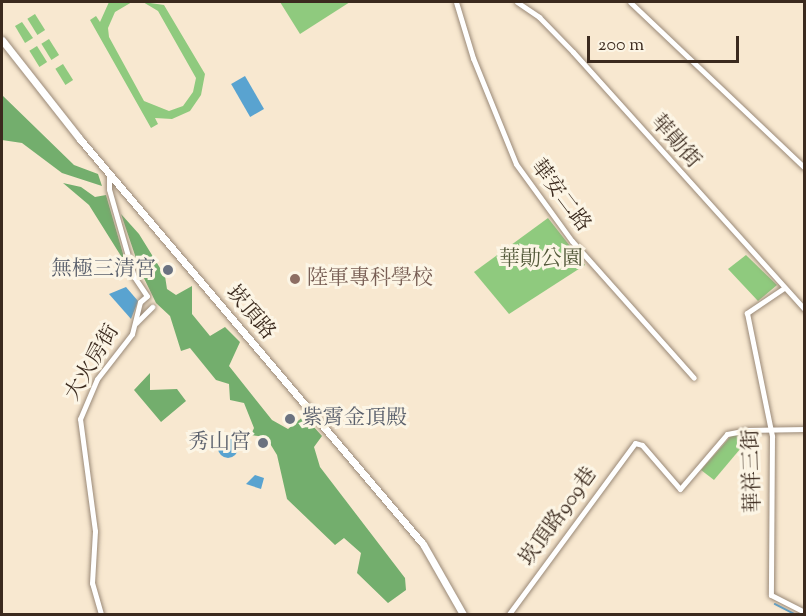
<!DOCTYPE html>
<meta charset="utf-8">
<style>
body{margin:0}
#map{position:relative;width:806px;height:616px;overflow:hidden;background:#f8e8d0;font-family:"Sorts Mill Goudy","Noto Serif TC",serif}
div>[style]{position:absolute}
.green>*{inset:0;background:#8fca7e;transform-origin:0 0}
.forest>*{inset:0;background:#73ae6d}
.water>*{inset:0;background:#59a3d0;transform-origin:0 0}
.round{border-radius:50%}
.stream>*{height:1.5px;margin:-0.75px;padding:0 0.75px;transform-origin:0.75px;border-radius:0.75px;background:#59a3d0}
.roads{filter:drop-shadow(0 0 2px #9a8977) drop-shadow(0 0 2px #9a8977)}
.minor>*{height:5px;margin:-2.5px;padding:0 2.5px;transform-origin:2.5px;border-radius:2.5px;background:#fff}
.tertiary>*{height:7px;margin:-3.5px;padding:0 3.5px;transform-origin:3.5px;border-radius:3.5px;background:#fff}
.dots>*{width:16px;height:16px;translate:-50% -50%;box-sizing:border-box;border:3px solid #fcf5e5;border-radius:50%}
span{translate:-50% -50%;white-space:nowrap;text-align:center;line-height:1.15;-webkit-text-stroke:6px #fcf5e5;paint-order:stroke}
.street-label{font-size:21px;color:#3b2a1e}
.park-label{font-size:21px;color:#545a3b}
.worship-label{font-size:21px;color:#5b616d}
.right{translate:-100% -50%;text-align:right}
.left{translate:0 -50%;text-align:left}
.education-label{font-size:21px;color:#785e54}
.frame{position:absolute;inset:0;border:3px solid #3b2a1e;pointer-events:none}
.scale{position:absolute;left:587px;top:36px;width:152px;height:27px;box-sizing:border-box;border:3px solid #3b2a1e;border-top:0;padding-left:8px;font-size:18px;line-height:21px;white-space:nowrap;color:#3b2a1e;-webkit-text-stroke:4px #fcf5e5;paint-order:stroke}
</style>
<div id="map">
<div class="green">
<i style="clip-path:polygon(109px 2px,132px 2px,115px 12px,108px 28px,109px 37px,144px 101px,169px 111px,183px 106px,193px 92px,196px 78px,158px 11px,143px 2px,164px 5px,205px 74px,201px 95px,190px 111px,172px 119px,155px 118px,158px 124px,151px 128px,90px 20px,96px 16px,100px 22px)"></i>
<i style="clip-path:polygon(280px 2px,350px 2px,300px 34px)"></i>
<i style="left:35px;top:14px;width:19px;height:9px;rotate:58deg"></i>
<i style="clip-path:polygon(22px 22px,33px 38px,25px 43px,15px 26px)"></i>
<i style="left:49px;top:39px;width:19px;height:9px;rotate:58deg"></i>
<i style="left:37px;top:46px;width:19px;height:9px;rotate:58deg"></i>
<i style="left:63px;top:64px;width:19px;height:9px;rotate:58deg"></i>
<i style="clip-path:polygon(548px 218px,585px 265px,509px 314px,474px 272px)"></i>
<i style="clip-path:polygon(746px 255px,777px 285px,758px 301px,728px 269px)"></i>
<i style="clip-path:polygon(732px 435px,745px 437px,746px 442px,714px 480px,701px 470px)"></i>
</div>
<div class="forest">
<i style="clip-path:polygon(2px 95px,74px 165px,98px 174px,102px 186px,62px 173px,22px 143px,2px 140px)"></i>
<i style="clip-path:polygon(63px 183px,81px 187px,95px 197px,106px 195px,126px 264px,89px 205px)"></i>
<i style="clip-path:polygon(121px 214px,139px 234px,165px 276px,167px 289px,176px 295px,192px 286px,192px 314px,210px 336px,225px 327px,240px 342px,229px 366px,272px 420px,288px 429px,304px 416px,322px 436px,314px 447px,320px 467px,405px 578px,406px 590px,388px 603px,357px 573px,361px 553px,344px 538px,335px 545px,287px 499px,277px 455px,266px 437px,251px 435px,254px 428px,244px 403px,230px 400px,229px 384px,216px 380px,190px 348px,181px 351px,170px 316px,156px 303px,140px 270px)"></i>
<i style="clip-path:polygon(150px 373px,150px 390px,177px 389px,186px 401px,161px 422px,134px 390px)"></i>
</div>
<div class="water">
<i style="left:245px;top:76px;width:38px;height:16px;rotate:60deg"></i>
<i style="clip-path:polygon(126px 287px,138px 301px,131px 319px,109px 294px)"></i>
<i class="round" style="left:218px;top:438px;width:20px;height:20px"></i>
<i style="clip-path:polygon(255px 475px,264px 478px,261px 489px,246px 484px)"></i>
</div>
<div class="stream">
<i style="left:775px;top:604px;width:22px;rotate:27deg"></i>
</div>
<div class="roads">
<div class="minor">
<i style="left:456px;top:2px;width:59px;rotate:73.1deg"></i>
<i style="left:473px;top:58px;width:114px;rotate:67.9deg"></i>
<i style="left:516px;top:164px;width:95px;rotate:54deg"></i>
<i style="left:572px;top:241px;width:183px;rotate:48.3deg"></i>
<i style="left:517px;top:2px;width:27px;rotate:34deg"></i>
<i style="left:539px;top:17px;width:49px;rotate:45.8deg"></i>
<i style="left:573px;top:52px;width:346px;rotate:48deg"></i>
<i style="left:630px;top:2px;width:240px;rotate:43.5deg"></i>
<i style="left:784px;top:288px;width:45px;rotate:146deg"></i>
<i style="left:747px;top:313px;width:126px;rotate:78.5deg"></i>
<i style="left:772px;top:436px;width:159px;rotate:90.4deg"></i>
<i style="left:771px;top:595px;width:37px;rotate:27deg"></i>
<i style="left:136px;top:323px;width:23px;rotate:-45deg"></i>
<i style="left:101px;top:614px;width:32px;rotate:-106deg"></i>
<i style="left:92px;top:583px;width:52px;rotate:-86.7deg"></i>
<i style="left:95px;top:531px;width:113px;rotate:-97.6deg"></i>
<i style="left:80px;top:419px;width:43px;rotate:-67deg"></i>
<i style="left:97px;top:379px;width:57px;rotate:-52.1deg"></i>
<i style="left:132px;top:334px;width:33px;rotate:-76deg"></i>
<i style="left:140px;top:302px;width:9px;rotate:-41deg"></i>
<i style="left:147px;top:296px;width:23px;rotate:-124deg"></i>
<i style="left:134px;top:277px;width:91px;rotate:-105.9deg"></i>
<i style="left:109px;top:189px;width:16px;rotate:-90deg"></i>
<i style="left:509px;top:614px;width:212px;rotate:-53.6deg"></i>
<i style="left:635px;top:443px;width:7px;rotate:16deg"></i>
<i style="left:642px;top:445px;width:58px;rotate:49.2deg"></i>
<i style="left:680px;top:489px;width:72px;rotate:-49.5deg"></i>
<i style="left:727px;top:434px;width:21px;rotate:-11deg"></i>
<i style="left:748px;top:430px;width:56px;rotate:-1deg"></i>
</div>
<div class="tertiary">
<i style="left:2px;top:40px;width:125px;rotate:51.8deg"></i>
<i style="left:79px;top:138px;width:532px;rotate:49.73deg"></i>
<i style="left:423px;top:544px;width:81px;rotate:60.3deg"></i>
</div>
</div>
<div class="dots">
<i style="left:168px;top:270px;background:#6b7280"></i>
<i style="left:295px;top:279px;background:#8d6e63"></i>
<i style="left:290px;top:419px;background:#6b7280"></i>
<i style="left:263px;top:443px;background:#6b7280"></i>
</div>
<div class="street-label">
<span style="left:675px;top:142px;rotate:48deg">華勛街</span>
<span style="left:560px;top:196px;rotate:53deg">華安二路</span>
<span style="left:250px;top:313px;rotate:50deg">崁頂路</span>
<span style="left:93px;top:363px;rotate:-59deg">大火房街</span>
<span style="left:753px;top:471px;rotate:-92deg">華祥三街</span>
<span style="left:559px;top:517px;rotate:-54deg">崁頂路909巷</span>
</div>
<div class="park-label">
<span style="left:541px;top:260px">華勛公園</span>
</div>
<div class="worship-label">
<span class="right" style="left:156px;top:270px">無極三清宮</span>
<span class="left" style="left:302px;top:419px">紫霄金頂殿</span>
<span class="right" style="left:251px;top:443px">秀山宮</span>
</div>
<div class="education-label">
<span class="left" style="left:307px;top:279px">陸軍專科學校</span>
</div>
<div class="frame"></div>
<div class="scale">200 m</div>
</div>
